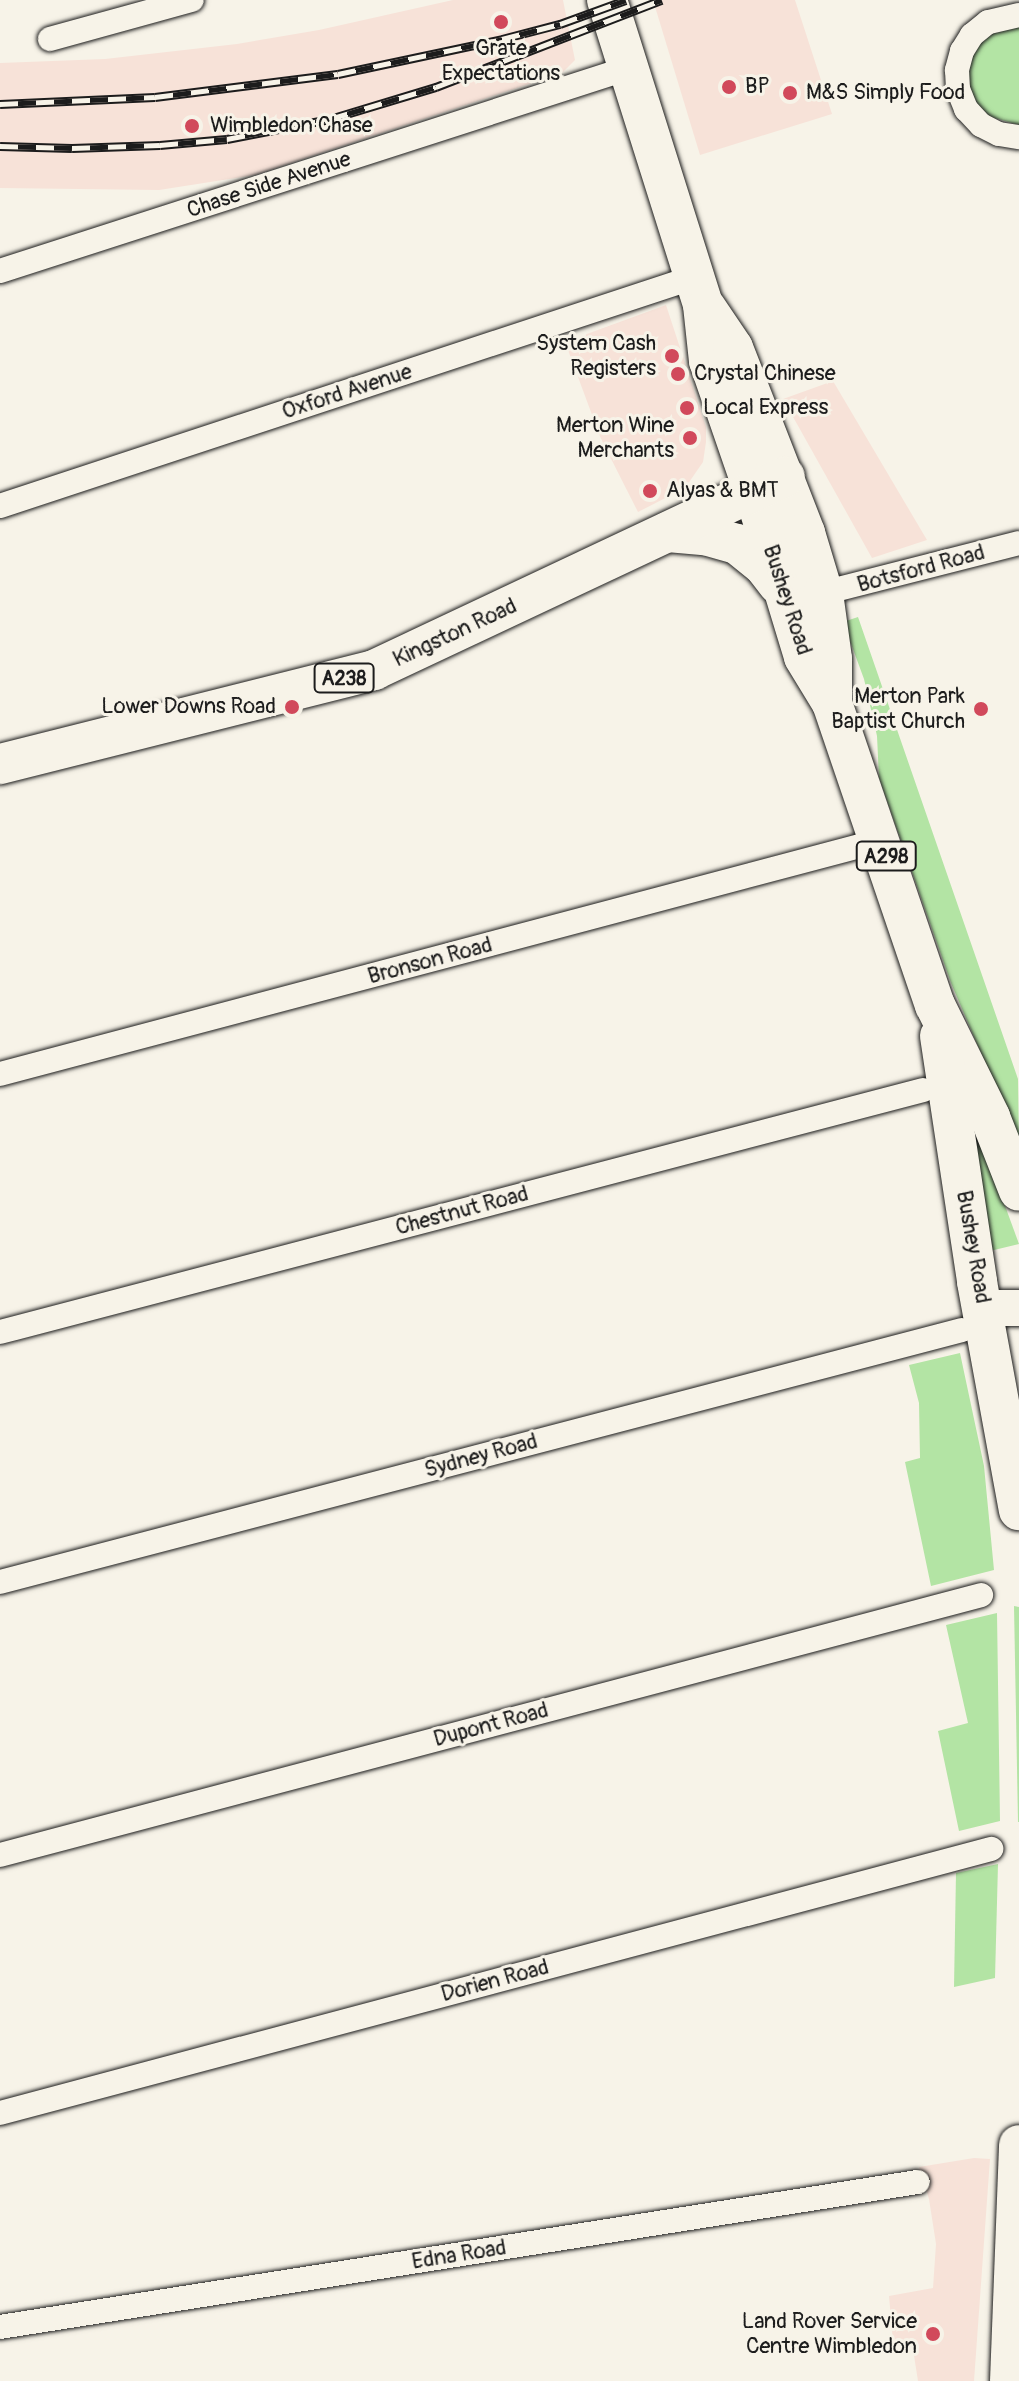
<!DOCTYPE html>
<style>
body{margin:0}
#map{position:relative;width:1019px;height:2381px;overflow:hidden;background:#f7f3e8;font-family:Pangolin,sans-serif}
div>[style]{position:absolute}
.built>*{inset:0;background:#f7e2d8}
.green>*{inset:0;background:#b3e4a4}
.roads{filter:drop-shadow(0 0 2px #1c1c1c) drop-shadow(0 0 2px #1c1c1c)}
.minor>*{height:24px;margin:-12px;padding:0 12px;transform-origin:12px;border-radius:12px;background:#f7f3e8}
.secondary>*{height:36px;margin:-18px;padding:0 18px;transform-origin:18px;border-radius:18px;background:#f7f3e8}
.primary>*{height:40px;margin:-20px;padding:0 20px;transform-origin:20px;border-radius:20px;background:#f7f3e8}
.rail>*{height:9px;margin-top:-4.5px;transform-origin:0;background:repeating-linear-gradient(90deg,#f7f3e8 0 18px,#1c1c1c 0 36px);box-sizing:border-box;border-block:2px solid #1c1c1c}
.dots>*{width:22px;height:22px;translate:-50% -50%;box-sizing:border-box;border:4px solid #f7f3e8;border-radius:50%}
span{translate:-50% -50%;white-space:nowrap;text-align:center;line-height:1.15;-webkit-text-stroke:6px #f7f3e8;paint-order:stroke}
.shield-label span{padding:2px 6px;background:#f7f3e8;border:2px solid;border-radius:6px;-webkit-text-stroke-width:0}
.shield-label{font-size:20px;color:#1c1c1c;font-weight:700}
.poi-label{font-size:22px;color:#1c1c1c}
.left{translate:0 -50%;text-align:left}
.right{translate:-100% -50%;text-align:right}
.street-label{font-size:22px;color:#1c1c1c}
</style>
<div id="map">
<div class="built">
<i style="clip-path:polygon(453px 0,563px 0,575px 60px,562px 73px,255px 175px,159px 190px,0 188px,0 63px,105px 59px,237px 44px,319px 30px)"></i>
<i style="clip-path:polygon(653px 0,795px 0,832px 114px,700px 155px)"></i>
<i style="clip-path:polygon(666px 305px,706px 427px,706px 442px,703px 462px,685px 488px,638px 512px,601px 439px,565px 342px)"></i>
<i style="clip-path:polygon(833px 381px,927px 540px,872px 558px,783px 399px)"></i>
<i style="clip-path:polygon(974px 2158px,990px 2159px,974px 2381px,918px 2381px,912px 2343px,893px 2342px,889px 2296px,933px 2288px,936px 2244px,929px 2199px,919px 2167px)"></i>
</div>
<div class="green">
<i style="clip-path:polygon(1019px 26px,1019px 125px,991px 117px,979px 106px,971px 92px,969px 76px,971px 59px,979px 45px,992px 34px)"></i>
<i style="clip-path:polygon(858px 617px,1018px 1079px,1019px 1142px,951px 983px,879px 778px,877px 736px,864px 679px,843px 622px)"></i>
<i style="clip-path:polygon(965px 1110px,993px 1173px,1019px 1244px,990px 1251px)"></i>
<i style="clip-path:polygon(960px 1353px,984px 1466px,994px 1570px,931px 1586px,905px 1462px,920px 1458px,919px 1403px,909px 1365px)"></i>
<i style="clip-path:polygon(1014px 1606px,1019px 1607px,1019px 1822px,1018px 1822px)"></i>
<i style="clip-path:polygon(997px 1613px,1000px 1821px,959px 1831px,938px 1731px,968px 1723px,946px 1625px)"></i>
<i style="clip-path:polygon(998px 1864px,995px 1978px,954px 1987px,956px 1873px)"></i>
</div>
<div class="roads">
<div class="minor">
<i style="left:1019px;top:15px;width:32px;rotate:167deg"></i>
<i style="left:988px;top:22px;width:21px;rotate:141deg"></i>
<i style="left:972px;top:35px;width:19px;rotate:122deg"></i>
<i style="left:962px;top:51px;width:20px;rotate:105deg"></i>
<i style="left:957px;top:70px;width:19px;rotate:87deg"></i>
<i style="left:958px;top:89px;width:22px;rotate:68deg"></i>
<i style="left:966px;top:109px;width:22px;rotate:47deg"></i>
<i style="left:981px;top:125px;width:20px;rotate:27deg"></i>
<i style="left:999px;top:134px;width:20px;rotate:9deg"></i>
<i style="left:50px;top:39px;width:147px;rotate:-15.4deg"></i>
<i style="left:0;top:271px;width:661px;rotate:-17.89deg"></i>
<i style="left:0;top:506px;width:732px;rotate:-18.24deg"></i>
<i style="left:823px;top:593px;width:202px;rotate:-14.3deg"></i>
<i style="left:0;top:1074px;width:890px;rotate:-14.85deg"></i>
<i style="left:0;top:1332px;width:954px;rotate:-14.69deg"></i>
<i style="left:0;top:1582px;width:994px;rotate:-14.68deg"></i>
<i style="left:0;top:1855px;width:1015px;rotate:-14.84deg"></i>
<i style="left:0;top:2113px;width:1026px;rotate:-14.92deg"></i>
<i style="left:0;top:2327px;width:929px;rotate:-8.98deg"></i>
</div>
<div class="secondary">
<i style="left:983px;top:1308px;width:36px"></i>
</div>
<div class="primary">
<i style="left:607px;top:0;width:320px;rotate:72.5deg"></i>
<i style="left:703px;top:305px;width:56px;rotate:83.9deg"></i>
<i style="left:709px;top:361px;width:139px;rotate:71deg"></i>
<i style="left:754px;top:492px;width:172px;rotate:73.1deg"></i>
<i style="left:804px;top:657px;width:54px;rotate:58.7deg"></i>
<i style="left:832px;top:703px;width:319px;rotate:71.2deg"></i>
<i style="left:935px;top:1005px;width:125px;rotate:63.8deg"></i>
<i style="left:990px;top:1117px;width:79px;rotate:68.6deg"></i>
<i style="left:706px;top:308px;width:48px;rotate:56deg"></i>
<i style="left:733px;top:348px;width:199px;rotate:68.7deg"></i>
<i style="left:805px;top:533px;width:63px;rotate:73.3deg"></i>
<i style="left:823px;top:593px;width:67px;rotate:82.2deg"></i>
<i style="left:832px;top:659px;width:44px;rotate:90deg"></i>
<i style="left:668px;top:532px;width:37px;rotate:5deg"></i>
<i style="left:705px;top:535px;width:33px;rotate:16deg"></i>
<i style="left:737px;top:544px;width:35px;rotate:39deg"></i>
<i style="left:764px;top:566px;width:23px;rotate:52deg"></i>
<i style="left:0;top:764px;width:386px;rotate:-14.1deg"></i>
<i style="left:374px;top:670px;width:454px;rotate:-25.2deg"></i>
<i style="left:940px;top:1036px;width:249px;rotate:81.4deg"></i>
<i style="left:977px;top:1282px;width:232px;rotate:79.6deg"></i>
<i style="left:1010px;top:2381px;width:236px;rotate:-87.8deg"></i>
</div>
</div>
<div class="rail">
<i style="left:0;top:104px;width:155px;rotate:-2.6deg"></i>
<i style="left:155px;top:97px;width:184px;rotate:-7.2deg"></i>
<i style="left:338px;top:74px;width:168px;rotate:-12deg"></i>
<i style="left:502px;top:39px;width:60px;rotate:-14.5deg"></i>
<i style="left:560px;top:24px;width:70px;rotate:-20deg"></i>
<i style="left:0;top:146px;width:72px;rotate:1.6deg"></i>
<i style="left:72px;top:148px;width:88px;rotate:-2deg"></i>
<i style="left:160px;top:145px;width:67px;rotate:-5.1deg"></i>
<i style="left:227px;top:139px;width:105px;rotate:-11deg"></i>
<i style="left:330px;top:119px;width:111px;rotate:-16.8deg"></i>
<i style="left:436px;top:87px;width:242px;rotate:-21.1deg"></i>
</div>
<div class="dots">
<i style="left:501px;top:22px;background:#d1495b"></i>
<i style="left:729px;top:87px;background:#d1495b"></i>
<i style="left:790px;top:93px;background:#d1495b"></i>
<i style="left:192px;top:126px;background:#d1495b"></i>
<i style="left:672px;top:356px;background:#d1495b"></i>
<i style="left:678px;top:374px;background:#d1495b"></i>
<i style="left:687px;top:408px;background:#d1495b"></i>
<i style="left:690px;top:438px;background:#d1495b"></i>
<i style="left:650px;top:491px;background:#d1495b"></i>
<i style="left:292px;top:707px;background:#d1495b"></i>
<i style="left:981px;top:709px;background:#d1495b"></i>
<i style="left:933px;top:2334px;background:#d1495b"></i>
</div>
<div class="shield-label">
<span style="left:344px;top:678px">A238</span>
<span style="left:886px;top:856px">A298</span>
</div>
<div class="poi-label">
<span style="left:501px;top:61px">Grate<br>Expectations</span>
<span class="left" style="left:745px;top:87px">BP</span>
<span class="left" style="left:806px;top:93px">M&amp;S Simply Food</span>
<span class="left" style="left:210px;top:126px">Wimbledon Chase</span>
<span class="right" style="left:656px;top:356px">System Cash<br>Registers</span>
<span class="left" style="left:694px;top:374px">Crystal Chinese</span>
<span class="left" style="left:703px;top:408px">Local Express</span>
<span class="right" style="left:674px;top:438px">Merton Wine<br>Merchants</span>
<span class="left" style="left:666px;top:491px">Alyas &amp; BMT</span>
<span class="right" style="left:965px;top:709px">Merton Park<br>Baptist Church</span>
<span class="right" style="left:276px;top:707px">Lower Downs Road</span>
<span class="right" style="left:917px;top:2334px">Land Rover Service<br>Centre Wimbledon</span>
</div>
<div class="street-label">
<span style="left:269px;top:185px;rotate:-18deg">Chase Side Avenue</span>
<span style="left:347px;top:392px;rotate:-18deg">Oxford Avenue</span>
<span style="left:921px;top:569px;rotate:-15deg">Botsford Road</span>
<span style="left:787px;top:600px;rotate:72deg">Bushey Road</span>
<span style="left:455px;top:633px;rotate:-25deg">Kingston Road</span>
<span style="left:430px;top:961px;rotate:-15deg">Bronson Road</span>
<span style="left:462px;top:1211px;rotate:-15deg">Chestnut Road</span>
<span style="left:973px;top:1247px;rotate:80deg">Bushey Road</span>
<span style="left:481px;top:1456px;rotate:-15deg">Sydney Road</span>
<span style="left:491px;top:1725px;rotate:-15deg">Dupont Road</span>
<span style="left:495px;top:1981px;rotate:-15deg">Dorien Road</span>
<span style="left:459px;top:2255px;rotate:-9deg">Edna Road</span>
</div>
</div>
